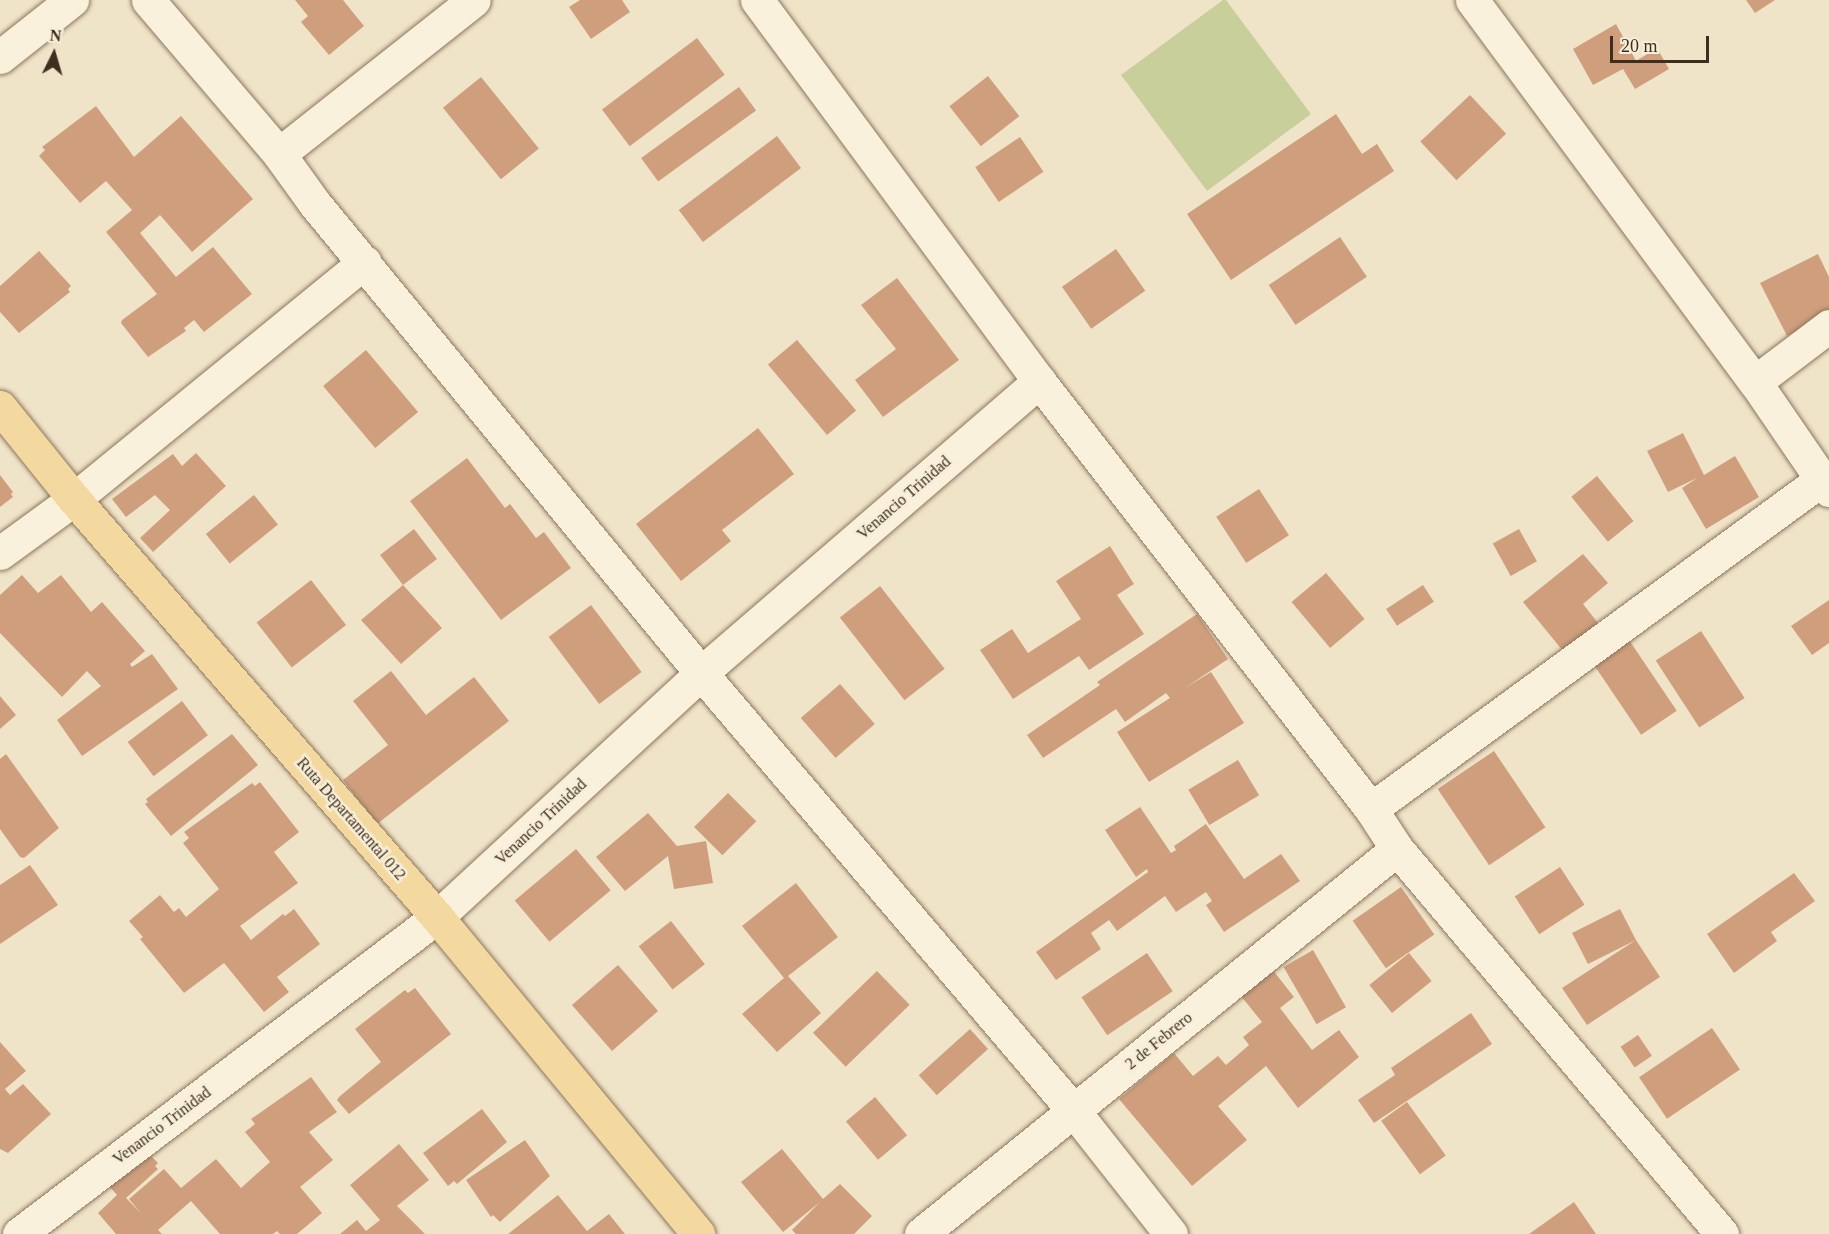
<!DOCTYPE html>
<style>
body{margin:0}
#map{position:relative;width:1829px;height:1234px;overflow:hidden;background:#f0e4c8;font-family:Georgia,serif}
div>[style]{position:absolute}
.green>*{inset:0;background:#c9cf9b}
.building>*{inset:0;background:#cf9f7d;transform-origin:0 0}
.roads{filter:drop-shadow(0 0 2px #8d765c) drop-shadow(0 0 2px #8d765c)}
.minor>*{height:33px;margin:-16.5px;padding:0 16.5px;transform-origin:16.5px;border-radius:16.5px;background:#faf1dc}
.major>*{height:33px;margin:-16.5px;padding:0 16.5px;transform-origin:16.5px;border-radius:16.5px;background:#f3d9a0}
span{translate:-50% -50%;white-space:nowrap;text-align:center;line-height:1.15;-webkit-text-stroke:5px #f7eed8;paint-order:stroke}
.street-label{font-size:16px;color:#3d2e20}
.north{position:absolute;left:24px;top:24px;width:60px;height:60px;-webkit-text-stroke:4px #f7eed8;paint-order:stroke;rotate:5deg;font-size:16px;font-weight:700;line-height:24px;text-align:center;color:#3d2e20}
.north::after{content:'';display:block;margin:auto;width:21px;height:27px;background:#3d2e20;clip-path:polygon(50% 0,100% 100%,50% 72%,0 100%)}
.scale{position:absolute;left:1610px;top:36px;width:99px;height:27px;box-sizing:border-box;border:3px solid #3d2e20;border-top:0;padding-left:8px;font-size:18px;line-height:21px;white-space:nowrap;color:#3d2e20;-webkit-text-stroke:4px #f7eed8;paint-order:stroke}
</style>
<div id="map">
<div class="green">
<i style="clip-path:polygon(1223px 0,1226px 0,1311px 114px,1207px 191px,1121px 75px)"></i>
</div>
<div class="building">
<i style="clip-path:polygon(295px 0,343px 0,364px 26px,329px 55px,301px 22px,308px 16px)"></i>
<i style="clip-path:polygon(580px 0,622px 0,630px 12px,591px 39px,569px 7px)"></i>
<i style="clip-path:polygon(1746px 0,1775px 0,1755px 13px)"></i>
<i style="clip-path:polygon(1616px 24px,1636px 61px,1657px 48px,1669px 69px,1635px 89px,1623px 69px,1593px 85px,1573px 49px)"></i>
<i style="left:697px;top:38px;width:46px;height:119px;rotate:53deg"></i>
<i style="left:988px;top:76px;width:51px;height:49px;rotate:52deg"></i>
<i style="left:481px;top:77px;width:92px;height:49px;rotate:51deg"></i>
<i style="left:739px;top:87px;width:29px;height:121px;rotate:54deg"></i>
<i style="left:1470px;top:95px;width:53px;height:68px;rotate:47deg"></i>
<i style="clip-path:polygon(96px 106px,134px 157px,181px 116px,253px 199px,192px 252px,160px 215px,140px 233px,176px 277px,213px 247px,252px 294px,204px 332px,194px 320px,184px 328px,186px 331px,148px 357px,121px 323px,122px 320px,157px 294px,106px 232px,132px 210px,106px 181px,80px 203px,39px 156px,45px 150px,42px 147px)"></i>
<i style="clip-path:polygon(1336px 114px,1362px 154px,1377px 144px,1394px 171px,1231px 280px,1187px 214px)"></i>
<i style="left:777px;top:136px;width:40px;height:123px;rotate:53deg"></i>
<i style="left:1020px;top:137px;width:42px;height:54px;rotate:56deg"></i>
<i style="left:1340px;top:237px;width:48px;height:86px;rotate:56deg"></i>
<i style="left:1116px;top:249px;width:51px;height:66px;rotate:55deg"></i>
<i style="clip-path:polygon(39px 251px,71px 286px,68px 289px,70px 292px,19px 333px,0 312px,0 286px)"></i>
<i style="clip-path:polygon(1818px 254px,1829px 277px,1829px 315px,1787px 336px,1760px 283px)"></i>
<i style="clip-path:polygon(897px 278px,959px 360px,883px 417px,855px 380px,896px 349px,861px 305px)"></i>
<i style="left:797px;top:340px;width:92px;height:38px;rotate:50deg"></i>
<i style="left:366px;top:350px;width:81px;height:56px;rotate:50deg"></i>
<i style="clip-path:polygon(758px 428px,794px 474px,722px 530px,731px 541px,681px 581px,636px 524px)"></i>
<i style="clip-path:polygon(1683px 433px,1704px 475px,1735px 456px,1759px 497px,1706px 529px,1682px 488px,1697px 478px,1668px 492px,1647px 451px)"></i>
<i style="clip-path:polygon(196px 453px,226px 486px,153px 552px,140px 538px,170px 510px,155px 495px,126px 517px,112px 499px,173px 454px,182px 466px)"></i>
<i style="clip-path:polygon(467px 458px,505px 508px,510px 504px,536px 538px,544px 532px,571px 568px,501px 620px,410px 501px)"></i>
<i style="clip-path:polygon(0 475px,13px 492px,11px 494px,13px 497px,0 507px)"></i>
<i style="left:1597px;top:476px;width:58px;height:33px;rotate:51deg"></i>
<i style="left:1259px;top:489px;width:55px;height:51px;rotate:57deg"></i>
<i style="left:254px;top:495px;width:38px;height:62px;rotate:51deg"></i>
<i style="clip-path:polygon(414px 529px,437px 559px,403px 585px,442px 628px,401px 664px,361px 620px,403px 585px,380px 555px)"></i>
<i style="left:1519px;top:529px;width:37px;height:30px;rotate:61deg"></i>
<i style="clip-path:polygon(1110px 546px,1134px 584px,1117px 595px,1144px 634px,1089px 670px,1079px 656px,1013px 699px,980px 650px,1012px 629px,1028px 653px,1081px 619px,1056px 581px)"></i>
<i style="clip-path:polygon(1583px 554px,1608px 583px,1583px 604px,1598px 623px,1563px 651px,1523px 602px)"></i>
<i style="left:1326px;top:573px;width:60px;height:45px;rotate:50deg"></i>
<i style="clip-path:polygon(22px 575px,38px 593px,61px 575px,91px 612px,102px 602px,145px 651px,130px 664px,132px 667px,152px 654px,178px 689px,82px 756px,57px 720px,101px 686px,87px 671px,62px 697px,0 633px,0 595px)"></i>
<i style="left:311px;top:580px;width:57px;height:69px;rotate:52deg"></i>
<i style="left:1423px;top:585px;width:20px;height:44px;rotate:57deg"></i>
<i style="left:880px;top:586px;width:105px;height:51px;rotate:52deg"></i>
<i style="clip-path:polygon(1829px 600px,1829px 643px,1812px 655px,1791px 626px)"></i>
<i style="left:591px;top:605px;width:84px;height:53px;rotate:53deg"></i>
<i style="clip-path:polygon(1197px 614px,1228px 659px,1185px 688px,1211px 672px,1244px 723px,1149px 782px,1117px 732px,1170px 698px,1166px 693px,1125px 722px,1116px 709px,1043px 758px,1027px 735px,1100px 685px,1097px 682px)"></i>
<i style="left:1701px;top:631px;width:80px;height:54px;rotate:57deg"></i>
<i style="left:1627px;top:637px;width:89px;height:43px;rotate:56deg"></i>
<i style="clip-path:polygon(391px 671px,426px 715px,474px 677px,509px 721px,377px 824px,343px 780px,388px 745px,353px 701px)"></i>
<i style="left:840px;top:684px;width:53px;height:52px;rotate:49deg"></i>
<i style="clip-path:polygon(0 696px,16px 715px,0 729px)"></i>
<i style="left:182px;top:701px;width:43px;height:68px;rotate:53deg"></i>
<i style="clip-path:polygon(232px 734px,258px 765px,171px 836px,145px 804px,148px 802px,146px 799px)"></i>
<i style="left:1494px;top:751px;width:92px;height:68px;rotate:56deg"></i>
<i style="clip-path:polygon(6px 754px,59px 828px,24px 858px,20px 857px,0 829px,0 759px)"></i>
<i style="left:1238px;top:760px;width:41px;height:58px;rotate:59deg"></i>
<i style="clip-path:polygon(260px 782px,299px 832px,274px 852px,298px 883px,240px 926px,251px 940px,283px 914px,285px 916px,294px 909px,320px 944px,277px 977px,289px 992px,264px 1012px,224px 963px,184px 993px,140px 939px,143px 937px,129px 921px,160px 895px,174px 912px,179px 908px,186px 917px,219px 889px,183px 843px,189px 838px,184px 832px,252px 783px,255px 786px)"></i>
<i style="left:728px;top:793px;width:40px;height:48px;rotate:45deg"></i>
<i style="clip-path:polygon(1140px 807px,1171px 853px,1176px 850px,1174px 846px,1206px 824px,1244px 879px,1281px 854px,1300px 881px,1224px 932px,1206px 905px,1212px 901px,1206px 892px,1176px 912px,1165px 896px,1117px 931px,1109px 920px,1091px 933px,1101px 949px,1056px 980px,1036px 952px,1148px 872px,1147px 869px,1136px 877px,1105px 830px)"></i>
<i style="clip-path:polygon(648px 813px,677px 846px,706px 841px,713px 883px,674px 889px,668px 856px,625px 891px,596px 857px)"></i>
<i style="left:576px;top:849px;width:54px;height:80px;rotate:50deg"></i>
<i style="clip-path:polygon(30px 865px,58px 905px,0 944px,0 885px)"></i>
<i style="left:1560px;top:867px;width:45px;height:54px;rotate:57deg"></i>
<i style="clip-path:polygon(1794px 873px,1815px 901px,1771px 932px,1777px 941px,1734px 973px,1707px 934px)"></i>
<i style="clip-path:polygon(796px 883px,838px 937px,788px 976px,821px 1013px,777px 1052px,742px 1014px,784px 978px,742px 926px)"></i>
<i style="left:1401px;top:887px;width:58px;height:59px;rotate:55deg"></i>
<i style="clip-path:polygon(1620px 909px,1636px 940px,1660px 977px,1587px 1025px,1562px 988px,1636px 940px,1588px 964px,1572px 933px)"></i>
<i style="left:671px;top:921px;width:55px;height:41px;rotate:52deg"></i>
<i style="left:1313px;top:950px;width:66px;height:34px;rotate:60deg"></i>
<i style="left:1147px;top:953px;width:46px;height:79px;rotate:56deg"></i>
<i style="left:1409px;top:953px;width:36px;height:51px;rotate:51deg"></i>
<i style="clip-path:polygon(1268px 964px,1294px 997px,1280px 1008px,1312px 1050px,1339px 1030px,1359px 1057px,1298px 1108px,1266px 1066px,1218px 1106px,1247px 1140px,1192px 1186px,1119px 1099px,1174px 1053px,1193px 1076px,1218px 1056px,1226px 1065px,1249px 1045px,1243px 1037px,1262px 1022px,1236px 990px)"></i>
<i style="left:618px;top:965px;width:61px;height:61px;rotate:49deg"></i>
<i style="left:877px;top:971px;width:47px;height:89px;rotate:46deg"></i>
<i style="clip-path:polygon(415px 988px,451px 1034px,349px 1114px,337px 1100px,339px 1097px,381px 1062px,355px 1029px,405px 990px,408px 993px)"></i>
<i style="clip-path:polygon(1471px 1013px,1492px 1044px,1374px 1123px,1358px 1100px,1395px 1075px,1391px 1068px)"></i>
<i style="left:1712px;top:1028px;width:50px;height:88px;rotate:56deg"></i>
<i style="left:970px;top:1029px;width:27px;height:69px;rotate:48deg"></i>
<i style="left:1638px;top:1035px;width:25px;height:21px;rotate:56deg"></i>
<i style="clip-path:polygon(0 1042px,26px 1071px,5px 1089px,10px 1095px,23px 1084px,51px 1114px,8px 1153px,0 1149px)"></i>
<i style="clip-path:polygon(311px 1077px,337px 1112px,309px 1132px,333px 1160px,300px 1187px,322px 1213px,297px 1234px,280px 1234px,277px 1231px,273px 1234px,220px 1234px,191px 1201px,158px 1230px,162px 1234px,116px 1234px,98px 1213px,117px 1195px,108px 1185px,144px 1149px,158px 1163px,155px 1166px,158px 1169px,126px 1198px,141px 1213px,129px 1199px,164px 1169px,181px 1188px,216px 1159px,241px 1188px,270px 1162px,245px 1132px,255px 1124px,251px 1119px)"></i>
<i style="left:875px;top:1097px;width:50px;height:38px;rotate:50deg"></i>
<i style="left:1407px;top:1102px;width:66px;height:32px;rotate:54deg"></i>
<i style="clip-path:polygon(482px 1109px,507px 1142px,457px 1184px,454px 1181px,448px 1186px,423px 1153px)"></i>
<i style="clip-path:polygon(525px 1140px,550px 1176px,500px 1222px,493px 1215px,491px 1217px,466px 1180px)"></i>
<i style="clip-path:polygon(399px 1144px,429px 1180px,397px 1206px,425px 1234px,340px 1234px,357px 1220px,366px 1231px,380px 1220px,350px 1185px)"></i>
<i style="clip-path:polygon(782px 1149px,823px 1199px,840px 1184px,872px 1216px,854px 1234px,796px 1234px,792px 1230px,820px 1202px,783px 1232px,741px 1182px)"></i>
<i style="clip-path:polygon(558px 1195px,587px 1231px,609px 1214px,625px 1234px,508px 1234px)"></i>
<i style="clip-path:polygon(1574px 1202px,1596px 1234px,1529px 1234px)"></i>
</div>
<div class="roads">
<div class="minor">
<i style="left:148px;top:0;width:202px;rotate:49.6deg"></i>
<i style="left:279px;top:154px;width:62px;rotate:54.2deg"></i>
<i style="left:315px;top:204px;width:607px;rotate:50.54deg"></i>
<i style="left:701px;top:673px;width:574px;rotate:49.59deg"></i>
<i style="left:1073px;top:1110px;width:158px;rotate:51.7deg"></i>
<i style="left:757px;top:0;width:474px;rotate:53.5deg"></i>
<i style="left:1039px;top:381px;width:542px;rotate:52.2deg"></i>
<i style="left:1371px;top:809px;width:48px;rotate:57deg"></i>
<i style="left:1397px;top:849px;width:504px;rotate:49.83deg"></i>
<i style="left:1472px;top:0;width:475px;rotate:53.5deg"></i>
<i style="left:1755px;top:382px;width:131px;rotate:55.6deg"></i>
<i style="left:0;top:57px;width:92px;rotate:-38.4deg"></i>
<i style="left:279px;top:154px;width:248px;rotate:-38.3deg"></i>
<i style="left:1755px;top:382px;width:93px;rotate:-37.1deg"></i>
<i style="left:0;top:553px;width:92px;rotate:-36.1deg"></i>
<i style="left:74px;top:499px;width:375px;rotate:-39.2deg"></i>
<i style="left:1371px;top:809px;width:557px;rotate:-36.17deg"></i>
<i style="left:19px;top:1234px;width:525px;rotate:-37.18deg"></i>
<i style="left:437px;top:917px;width:359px;rotate:-42.7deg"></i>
<i style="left:701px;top:673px;width:447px;rotate:-40.8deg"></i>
<i style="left:921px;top:1234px;width:612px;rotate:-38.97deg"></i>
</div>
<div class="major">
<i style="left:0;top:407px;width:118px;rotate:51.2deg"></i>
<i style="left:74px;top:499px;width:554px;rotate:49.03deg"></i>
<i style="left:437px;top:917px;width:411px;rotate:50.5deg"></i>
</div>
</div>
<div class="street-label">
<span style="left:904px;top:498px;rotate:-41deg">Venancio Trinidad</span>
<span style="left:351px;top:819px;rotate:49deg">Ruta Departamental 012</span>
<span style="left:541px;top:822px;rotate:-43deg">Venancio Trinidad</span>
<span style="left:1159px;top:1041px;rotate:-39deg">2 de Febrero</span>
<span style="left:162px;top:1126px;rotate:-37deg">Venancio Trinidad</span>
</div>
<div class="north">N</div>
<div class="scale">20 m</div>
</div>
